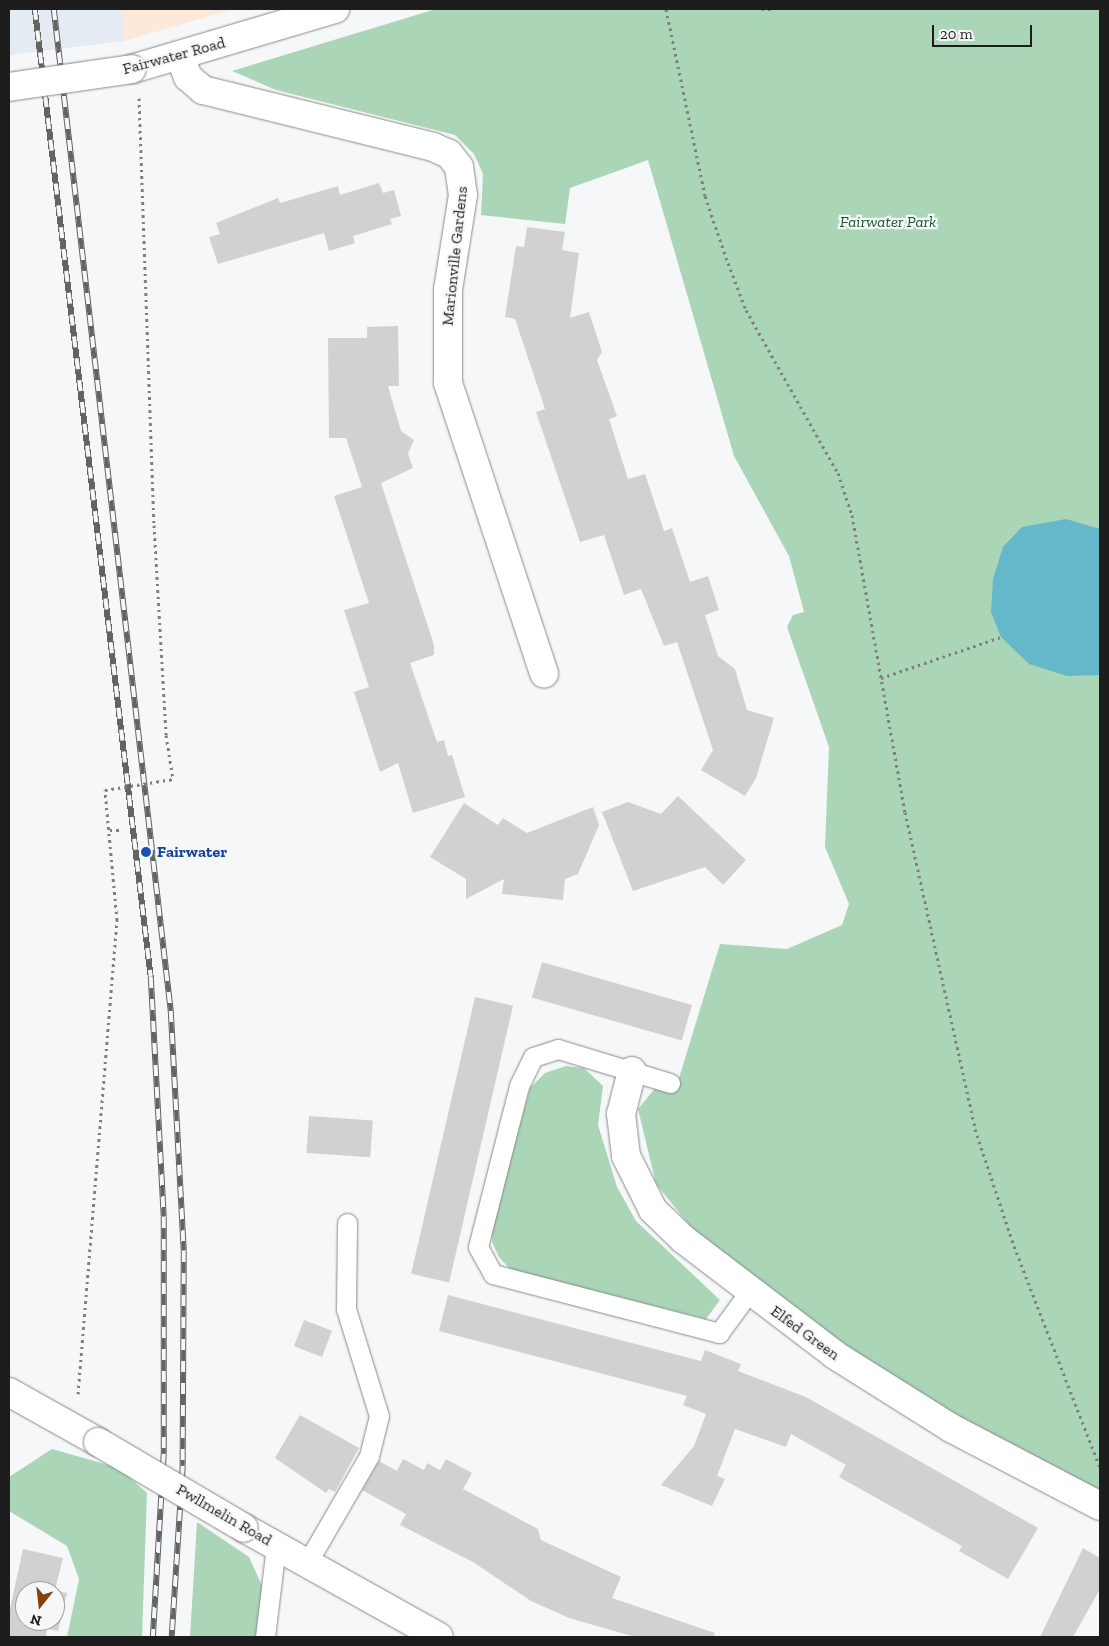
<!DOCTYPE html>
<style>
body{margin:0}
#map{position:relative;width:1109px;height:1646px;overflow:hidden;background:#f6f7f8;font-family:"Zilla Slab",serif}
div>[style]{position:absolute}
.built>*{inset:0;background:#e4ebf2}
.education>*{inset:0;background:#fde9da}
.green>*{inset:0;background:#aad5b6}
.water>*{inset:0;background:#65b8c9}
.building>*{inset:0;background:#d3d1d0;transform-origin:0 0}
.path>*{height:3px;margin-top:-1.5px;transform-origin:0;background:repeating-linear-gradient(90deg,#7f7f80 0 2.5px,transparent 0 6.5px)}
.roads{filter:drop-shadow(0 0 1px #88898b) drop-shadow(0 0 1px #88898b)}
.service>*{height:19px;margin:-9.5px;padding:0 9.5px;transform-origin:9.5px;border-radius:9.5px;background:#fff}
.minor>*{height:28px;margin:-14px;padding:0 14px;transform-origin:14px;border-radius:14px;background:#fff}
.tertiary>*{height:28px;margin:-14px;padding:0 14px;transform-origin:14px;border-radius:14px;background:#fff}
.rail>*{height:5.5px;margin-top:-2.75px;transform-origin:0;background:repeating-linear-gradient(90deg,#f6f7f8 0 11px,#636364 0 22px);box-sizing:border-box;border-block:1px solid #636364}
.path-bridge>*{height:3px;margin-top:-1.5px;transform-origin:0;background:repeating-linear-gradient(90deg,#7f7f80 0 2.5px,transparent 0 6.5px)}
.bridges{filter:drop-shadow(0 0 1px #88898b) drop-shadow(0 0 1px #88898b)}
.minor-bridge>*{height:28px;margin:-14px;padding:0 14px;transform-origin:14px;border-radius:14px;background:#fff}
.tertiary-bridge>*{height:28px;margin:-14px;padding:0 14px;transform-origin:14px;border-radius:14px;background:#fff}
.dots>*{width:14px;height:14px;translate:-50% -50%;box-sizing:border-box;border:2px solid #f6f7f8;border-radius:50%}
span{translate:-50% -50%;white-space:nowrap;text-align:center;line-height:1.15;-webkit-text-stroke:4.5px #f6f7f8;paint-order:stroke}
.street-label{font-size:16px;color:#1d1d1e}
.park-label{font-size:16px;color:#165832;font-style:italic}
.transit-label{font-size:16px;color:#164399;font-weight:700}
.left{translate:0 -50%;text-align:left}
.frame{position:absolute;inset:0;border:10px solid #1d1d1e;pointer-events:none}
.north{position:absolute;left:15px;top:1581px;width:50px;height:50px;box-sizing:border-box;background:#f6f7f8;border:1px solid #9fa0a1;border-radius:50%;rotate:196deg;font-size:14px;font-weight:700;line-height:20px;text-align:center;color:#1d1d1e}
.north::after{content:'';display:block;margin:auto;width:18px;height:22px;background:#83430b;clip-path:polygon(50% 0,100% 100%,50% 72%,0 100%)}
.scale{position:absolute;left:932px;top:25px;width:100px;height:22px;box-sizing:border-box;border:2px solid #1d1d1e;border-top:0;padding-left:6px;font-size:15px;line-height:18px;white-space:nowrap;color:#1d1d1e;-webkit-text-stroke:4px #f6f7f8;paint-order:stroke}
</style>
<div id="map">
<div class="built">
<i style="clip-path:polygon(9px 9px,122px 9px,124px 41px,9px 55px)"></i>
</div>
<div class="education">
<i style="clip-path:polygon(122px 9px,235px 9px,124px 41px)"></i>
</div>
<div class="green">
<i style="clip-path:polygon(436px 9px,1100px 9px,1100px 1492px,945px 1411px,822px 1331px,695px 1232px,656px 1184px,638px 1109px,657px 1086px,676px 1088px,720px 944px,787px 949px,842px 925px,849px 904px,825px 847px,829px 747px,787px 627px,793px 615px,804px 612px,789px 556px,734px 456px,648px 160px,570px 188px,565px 224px,481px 215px,483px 174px,474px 154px,455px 135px,276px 90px,232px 71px)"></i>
<i style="clip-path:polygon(566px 1066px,584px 1068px,603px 1086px,598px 1125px,617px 1187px,636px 1221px,720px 1300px,706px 1319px,511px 1270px,499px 1257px,492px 1242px,492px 1226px,530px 1088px,545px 1073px)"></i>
<i style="clip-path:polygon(52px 1449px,119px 1468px,147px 1493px,142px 1637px,67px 1637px,79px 1579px,67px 1546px,9px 1511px,9px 1477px)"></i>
<i style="clip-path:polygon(197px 1522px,249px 1557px,263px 1588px,256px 1637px,190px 1637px)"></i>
</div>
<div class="water">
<i style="clip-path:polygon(1066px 519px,1100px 529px,1100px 675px,1067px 676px,1029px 664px,1001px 637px,991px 612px,993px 579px,1003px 547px,1022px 527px)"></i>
</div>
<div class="building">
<i style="clip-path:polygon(379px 183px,383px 193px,394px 190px,401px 216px,390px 219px,392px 224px,353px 236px,355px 243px,329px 251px,324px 233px,218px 264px,209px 237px,220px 234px,216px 223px,278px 198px,280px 203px,338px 186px,340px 195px)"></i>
<i style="clip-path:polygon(527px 227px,565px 232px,562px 250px,579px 253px,570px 318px,589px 312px,602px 352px,597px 360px,617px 416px,609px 419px,628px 479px,645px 474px,664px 531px,672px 528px,690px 582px,708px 576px,719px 610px,705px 615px,718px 656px,735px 669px,747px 710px,774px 718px,756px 778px,745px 796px,701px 770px,713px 750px,677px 642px,664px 646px,641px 589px,624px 595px,604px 535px,580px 542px,536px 412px,545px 409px,515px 319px,505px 317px,516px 246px,524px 247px)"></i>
<i style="clip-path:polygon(398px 326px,399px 386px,388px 386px,401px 431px,414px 440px,408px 454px,413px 468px,381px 483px,434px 645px,434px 655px,410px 663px,437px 742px,444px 740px,448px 756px,452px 755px,465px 797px,413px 813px,398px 763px,380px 772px,354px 692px,369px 687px,344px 610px,369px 603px,334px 496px,362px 487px,346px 438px,329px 438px,328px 338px,367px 338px,367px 327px)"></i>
<i style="clip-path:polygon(678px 796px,746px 860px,723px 885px,705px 867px,633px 891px,602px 812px,628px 802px,661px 814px)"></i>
<i style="clip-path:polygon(464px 803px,498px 825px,503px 818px,527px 833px,593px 807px,599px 825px,578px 874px,565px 879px,563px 900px,502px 894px,504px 879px,466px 899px,466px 879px,430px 857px)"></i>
<i style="left:542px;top:962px;width:156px;height:37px;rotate:16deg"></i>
<i style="left:475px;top:997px;width:39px;height:284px;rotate:13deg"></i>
<i style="left:309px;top:1116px;width:64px;height:37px;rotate:4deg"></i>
<i style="clip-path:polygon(448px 1295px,701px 1361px,705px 1350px,741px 1364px,738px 1371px,806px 1397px,1038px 1528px,1008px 1579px,959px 1551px,962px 1546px,839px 1477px,846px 1465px,791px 1434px,786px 1447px,735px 1429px,717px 1476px,725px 1479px,712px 1506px,661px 1485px,694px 1446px,706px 1414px,683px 1405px,687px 1396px,439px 1331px)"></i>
<i style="left:304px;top:1320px;width:30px;height:28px;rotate:21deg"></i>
<i style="clip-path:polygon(300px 1415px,359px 1448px,335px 1492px,329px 1489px,326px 1493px,275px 1458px)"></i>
<i style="clip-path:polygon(403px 1459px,424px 1470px,427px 1463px,440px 1470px,446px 1459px,472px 1473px,463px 1489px,538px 1529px,541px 1540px,621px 1577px,612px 1598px,715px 1633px,714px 1637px,635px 1637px,569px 1618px,531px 1601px,473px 1562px,400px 1525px,406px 1514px,362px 1490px,379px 1461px,397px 1471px)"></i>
<i style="clip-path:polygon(1083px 1548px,1100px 1558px,1100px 1589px,1073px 1637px,1040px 1637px)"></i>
<i style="clip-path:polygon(evenodd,23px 1549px,63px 1558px,55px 1590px,67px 1593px,58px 1631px,47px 1629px,46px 1637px,9px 1637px,9px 1613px,23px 1549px,25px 1591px,55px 1591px,55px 1621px,25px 1621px,25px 1591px)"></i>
</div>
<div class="path">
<i style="left:666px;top:9px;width:191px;rotate:78.2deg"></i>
<i style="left:705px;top:196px;width:71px;rotate:71.1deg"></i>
<i style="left:728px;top:263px;width:50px;rotate:69deg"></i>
<i style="left:746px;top:310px;width:187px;rotate:60.6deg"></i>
<i style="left:838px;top:473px;width:44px;rotate:71.6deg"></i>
<i style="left:852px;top:515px;width:302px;rotate:79.9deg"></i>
<i style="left:905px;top:812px;width:325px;rotate:77.5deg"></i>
<i style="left:975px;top:1129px;width:123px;rotate:71.6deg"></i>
<i style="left:1014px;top:1246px;width:238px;rotate:68.8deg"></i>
<i style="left:762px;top:9px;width:13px"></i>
<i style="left:139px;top:98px;width:427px;rotate:88deg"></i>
<i style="left:154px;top:525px;width:210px;rotate:86.7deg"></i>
<i style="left:166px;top:735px;width:45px;rotate:81deg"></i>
<i style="left:881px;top:678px;width:127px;rotate:-18.9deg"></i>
<i style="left:110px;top:830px;width:9px"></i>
<i style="left:78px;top:1394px;width:476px;rotate:-85.3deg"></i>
<i style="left:117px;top:920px;width:131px;rotate:-95.3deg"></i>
</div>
<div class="roads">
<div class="service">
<i style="left:670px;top:1083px;width:117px;rotate:-163.1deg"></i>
<i style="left:558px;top:1049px;width:26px;rotate:162deg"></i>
<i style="left:533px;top:1057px;width:32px;rotate:116deg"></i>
<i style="left:519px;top:1086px;width:166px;rotate:104.3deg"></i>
<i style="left:478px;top:1247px;width:31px;rotate:61deg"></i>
<i style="left:493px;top:1274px;width:234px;rotate:14.6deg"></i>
<i style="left:719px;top:1333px;width:51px;rotate:-53.8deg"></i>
<i style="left:307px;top:1563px;width:124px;rotate:-59.9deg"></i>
<i style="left:369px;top:1456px;width:41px;rotate:-76deg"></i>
<i style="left:379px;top:1416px;width:112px;rotate:-107.1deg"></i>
<i style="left:346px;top:1309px;width:86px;rotate:-89.3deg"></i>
<i style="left:265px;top:1637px;width:92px;rotate:-83.1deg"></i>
</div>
<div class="minor">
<i style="left:180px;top:57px;width:22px;rotate:68deg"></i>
<i style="left:188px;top:77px;width:20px;rotate:41deg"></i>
<i style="left:203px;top:90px;width:237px;rotate:13.9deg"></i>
<i style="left:433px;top:147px;width:17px;rotate:24deg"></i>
<i style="left:449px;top:154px;width:16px;rotate:52deg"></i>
<i style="left:459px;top:167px;width:28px;rotate:82deg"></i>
<i style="left:463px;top:195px;width:96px;rotate:99deg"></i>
<i style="left:448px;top:290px;width:93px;rotate:90deg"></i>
<i style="left:448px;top:383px;width:306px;rotate:71.7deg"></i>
<i style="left:132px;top:69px;width:212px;rotate:-16.5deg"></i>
<i style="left:632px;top:1071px;width:44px;rotate:104.3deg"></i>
<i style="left:621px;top:1114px;width:42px;rotate:83.2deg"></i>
<i style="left:626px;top:1156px;width:60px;rotate:63.4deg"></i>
<i style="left:653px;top:1210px;width:42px;rotate:44deg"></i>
<i style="left:683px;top:1239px;width:191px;rotate:37.3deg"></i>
<i style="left:835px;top:1355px;width:137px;rotate:32.2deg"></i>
<i style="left:951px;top:1428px;width:168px;rotate:27.6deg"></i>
</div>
<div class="tertiary">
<i style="left:9px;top:1392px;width:102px;rotate:29.3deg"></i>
<i style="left:244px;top:1528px;width:223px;rotate:29.2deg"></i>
</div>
</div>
<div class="rail">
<i style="left:35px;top:9px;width:975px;rotate:83.17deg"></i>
<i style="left:151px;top:977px;width:240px;rotate:86.9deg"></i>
<i style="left:164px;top:1217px;width:237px;rotate:90deg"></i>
<i style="left:164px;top:1454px;width:183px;rotate:93.4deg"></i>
<i style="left:54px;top:9px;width:1009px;rotate:83.34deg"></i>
<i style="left:171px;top:1011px;width:240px;rotate:86.9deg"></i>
<i style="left:184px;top:1251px;width:215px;rotate:90.3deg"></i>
<i style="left:183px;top:1466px;width:171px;rotate:93.7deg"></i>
</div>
<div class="path-bridge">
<i style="left:105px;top:790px;width:69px;rotate:-9.2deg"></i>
</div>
<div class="bridges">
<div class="minor-bridge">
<i style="left:9px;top:87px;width:124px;rotate:-8.3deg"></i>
</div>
<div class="tertiary-bridge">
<i style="left:98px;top:1442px;width:169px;rotate:30.5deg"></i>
</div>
</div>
<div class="dots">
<i style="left:146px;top:852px;background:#1a4fb4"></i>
</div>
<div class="street-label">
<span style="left:174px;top:56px;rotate:-15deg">Fairwater Road</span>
<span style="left:455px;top:256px;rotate:-84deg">Marionville Gardens</span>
<span style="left:805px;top:1333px;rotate:36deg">Elfed Green</span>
<span style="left:224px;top:1515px;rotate:30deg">Pwllmelin Road</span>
</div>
<div class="park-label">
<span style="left:888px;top:222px">Fairwater Park</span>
</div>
<div class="transit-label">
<span class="left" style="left:157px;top:852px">Fairwater</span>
</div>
<div class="frame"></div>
<div class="north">N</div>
<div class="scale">20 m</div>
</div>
